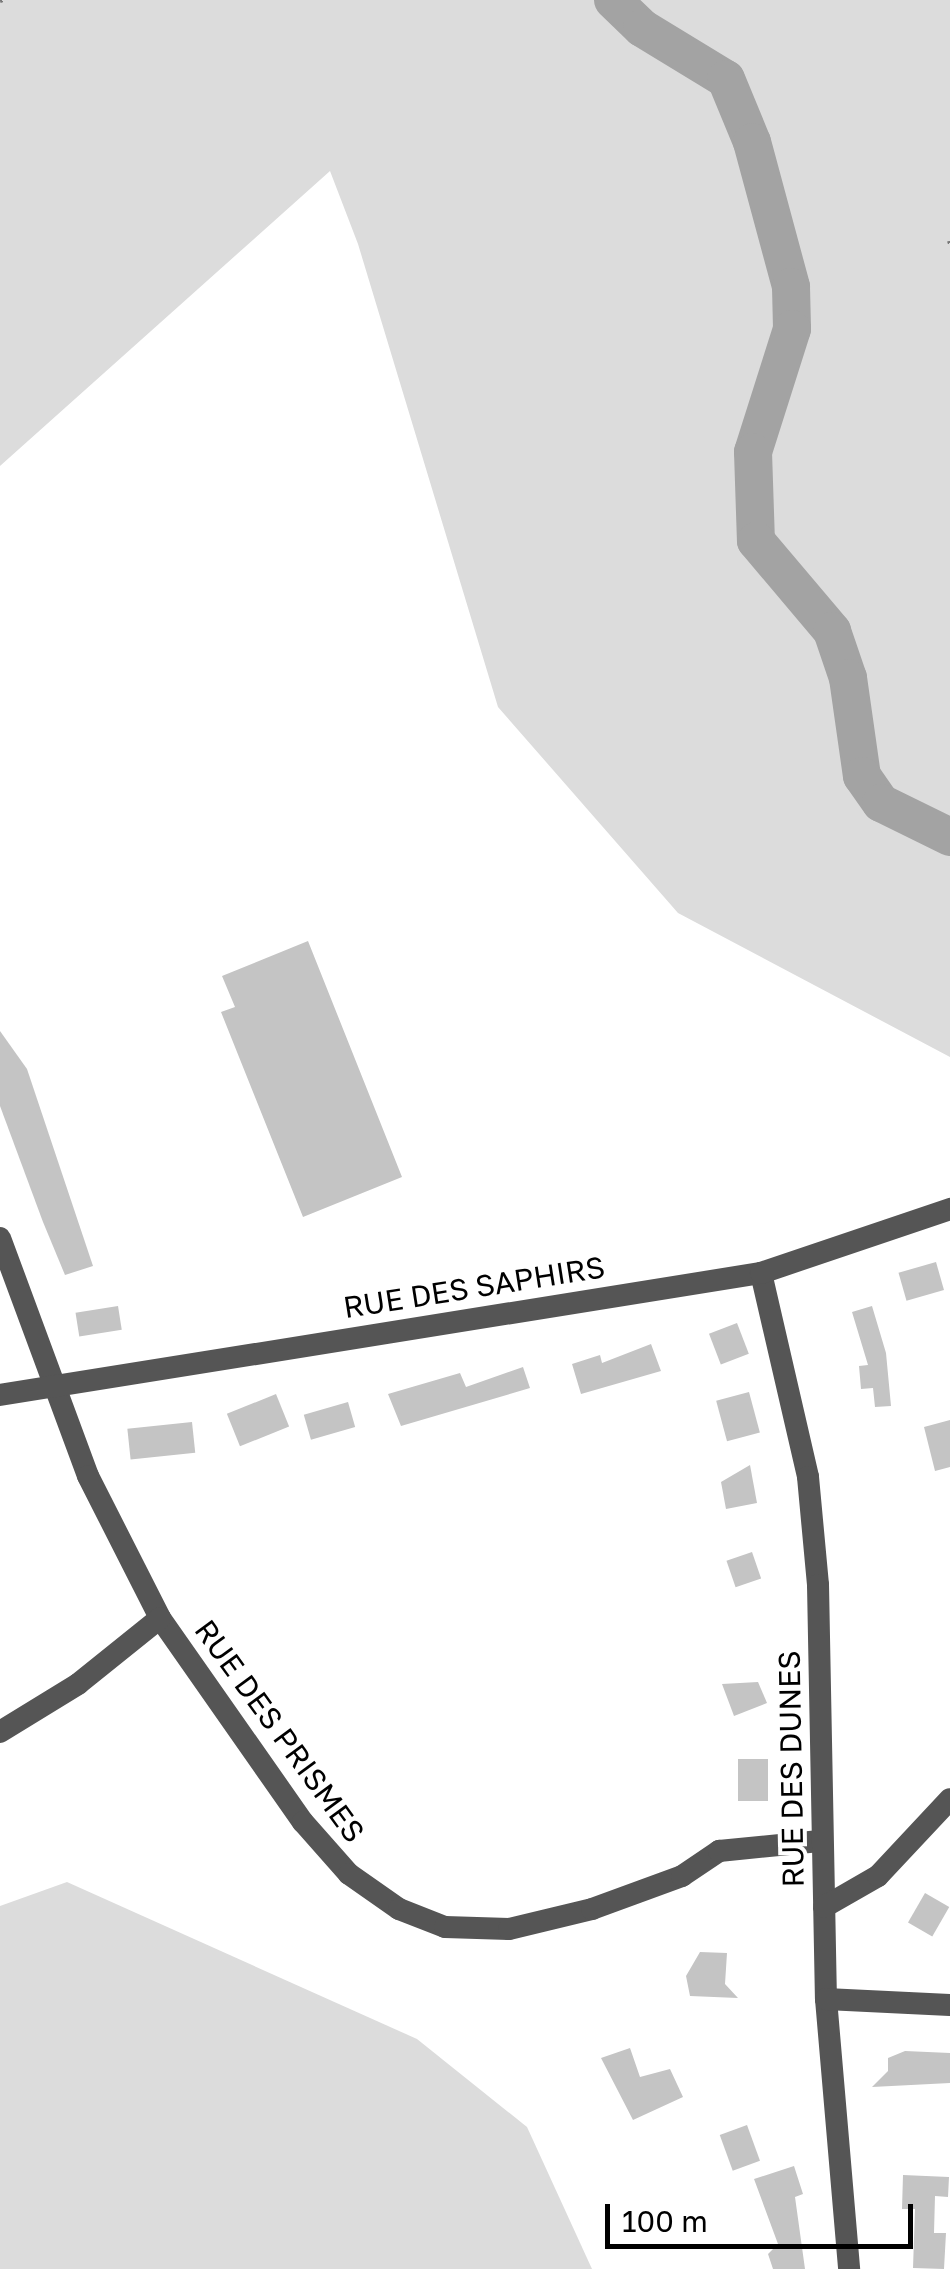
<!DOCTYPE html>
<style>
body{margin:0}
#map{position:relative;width:950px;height:2269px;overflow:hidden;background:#fff;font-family:"Golos Text",sans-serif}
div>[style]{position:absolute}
.green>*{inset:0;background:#dcdcdc}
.river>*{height:38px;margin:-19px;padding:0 19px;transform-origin:19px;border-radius:19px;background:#a3a3a3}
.building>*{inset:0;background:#c4c4c4;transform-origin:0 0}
.path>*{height:4px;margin-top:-2px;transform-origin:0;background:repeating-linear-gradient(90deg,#777 0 2.5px,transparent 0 7.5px)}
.minor>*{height:22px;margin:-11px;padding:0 11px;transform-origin:11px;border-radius:11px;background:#555}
span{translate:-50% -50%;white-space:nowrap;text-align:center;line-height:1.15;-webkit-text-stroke:8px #fff;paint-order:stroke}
.street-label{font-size:30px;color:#000}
.scale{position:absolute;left:605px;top:2204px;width:308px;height:45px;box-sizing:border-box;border:5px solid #000;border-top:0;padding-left:12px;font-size:30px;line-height:35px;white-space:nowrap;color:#000;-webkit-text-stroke:8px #fff;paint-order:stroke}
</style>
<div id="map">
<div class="green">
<i style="clip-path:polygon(0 0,950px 0,950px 1057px,678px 913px,498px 707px,358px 244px,330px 171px,0 466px)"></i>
<i style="clip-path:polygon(67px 1882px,417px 2039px,527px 2127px,592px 2269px,0 2269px,0 1906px)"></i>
</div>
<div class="river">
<i style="left:613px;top:0;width:40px;rotate:44deg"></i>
<i style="left:642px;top:28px;width:98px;rotate:31.3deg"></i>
<i style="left:726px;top:79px;width:68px;rotate:67.6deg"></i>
<i style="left:752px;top:142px;width:150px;rotate:74.9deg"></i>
<i style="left:791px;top:287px;width:42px;rotate:88.6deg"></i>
<i style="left:792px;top:329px;width:129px;rotate:107.6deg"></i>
<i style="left:753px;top:452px;width:89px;rotate:88.1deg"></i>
<i style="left:756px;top:541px;width:118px;rotate:49.8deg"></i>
<i style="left:832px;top:631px;width:50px;rotate:71.2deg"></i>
<i style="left:848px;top:678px;width:99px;rotate:81.9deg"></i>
<i style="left:862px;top:776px;width:33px;rotate:55deg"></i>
<i style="left:881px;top:803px;width:77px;rotate:26.2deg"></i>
</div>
<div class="building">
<i style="clip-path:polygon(308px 941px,402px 1177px,303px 1217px,221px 1012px,235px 1007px,222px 976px)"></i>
<i style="clip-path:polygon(0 1031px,27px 1069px,93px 1266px,65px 1275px,43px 1222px,0 1106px)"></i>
<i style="left:936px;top:1262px;width:29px;height:39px;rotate:74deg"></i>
<i style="left:118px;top:1306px;width:24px;height:43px;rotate:81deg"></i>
<i style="clip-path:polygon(872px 1306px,886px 1353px,891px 1406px,875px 1407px,873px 1388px,861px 1389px,859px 1366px,868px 1365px,852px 1312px)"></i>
<i style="left:737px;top:1323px;width:33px;height:30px;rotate:69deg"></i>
<i style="clip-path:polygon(651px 1344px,661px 1371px,581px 1394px,572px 1364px,600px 1355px,602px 1363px)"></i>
<i style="clip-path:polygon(523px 1367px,530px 1388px,401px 1426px,388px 1394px,460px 1373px,466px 1387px)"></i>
<i style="left:749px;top:1392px;width:42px;height:34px;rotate:75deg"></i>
<i style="left:276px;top:1394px;width:35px;height:53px;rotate:68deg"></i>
<i style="left:348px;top:1402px;width:26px;height:46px;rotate:74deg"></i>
<i style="clip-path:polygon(950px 1420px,950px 1467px,935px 1471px,924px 1427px)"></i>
<i style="left:192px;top:1422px;width:31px;height:65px;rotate:84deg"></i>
<i style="clip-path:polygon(750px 1465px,757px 1503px,726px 1509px,721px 1482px)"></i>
<i style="left:752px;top:1552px;width:28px;height:27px;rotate:71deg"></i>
<i style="clip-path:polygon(758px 1682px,767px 1703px,734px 1716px,722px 1684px)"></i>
<i style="left:738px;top:1759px;width:30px;height:42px"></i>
<i style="left:925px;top:1893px;width:28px;height:34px;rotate:30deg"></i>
<i style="clip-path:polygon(700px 1952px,727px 1953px,725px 1984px,738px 1998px,690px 1996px,686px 1976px)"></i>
<i style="clip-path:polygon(630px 2048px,640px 2077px,670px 2069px,683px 2097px,633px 2120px,601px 2058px)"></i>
<i style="clip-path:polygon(905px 2051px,950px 2053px,950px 2083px,872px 2087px,888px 2071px,888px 2058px)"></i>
<i style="left:747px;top:2125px;width:38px;height:29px;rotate:70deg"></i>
<i style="clip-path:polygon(794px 2166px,803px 2194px,795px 2197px,805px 2269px,773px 2269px,768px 2254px,778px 2244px,754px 2179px)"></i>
<i style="clip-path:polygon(903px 2175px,949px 2177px,948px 2197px,935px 2196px,934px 2233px,946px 2233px,944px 2269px,913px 2268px,915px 2209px,902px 2209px)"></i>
</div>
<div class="path">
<i style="left:0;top:1px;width:3px;rotate:-18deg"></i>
<i style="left:949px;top:241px;width:3px;rotate:72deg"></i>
</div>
<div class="minor">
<i style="left:0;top:1238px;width:254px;rotate:69.7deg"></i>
<i style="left:88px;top:1476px;width:159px;rotate:63.1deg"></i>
<i style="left:160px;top:1618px;width:249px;rotate:55deg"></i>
<i style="left:303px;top:1822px;width:69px;rotate:48.5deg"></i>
<i style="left:349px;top:1874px;width:61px;rotate:35deg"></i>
<i style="left:399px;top:1909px;width:49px;rotate:21.4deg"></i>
<i style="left:445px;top:1927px;width:64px;rotate:1.8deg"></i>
<i style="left:509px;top:1929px;width:85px;rotate:-13.5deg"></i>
<i style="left:592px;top:1909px;width:96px;rotate:-20.1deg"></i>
<i style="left:682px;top:1876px;width:45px;rotate:-34deg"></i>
<i style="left:719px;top:1851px;width:101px;rotate:-5.7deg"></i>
<i style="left:761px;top:1273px;width:209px;rotate:77deg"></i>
<i style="left:808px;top:1477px;width:108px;rotate:84.7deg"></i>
<i style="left:818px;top:1585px;width:414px;rotate:88.9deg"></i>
<i style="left:826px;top:1999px;width:271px;rotate:85.1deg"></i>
<i style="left:0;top:1395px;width:771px;rotate:-9.11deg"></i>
<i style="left:761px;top:1273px;width:200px;rotate:-18.7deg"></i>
<i style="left:0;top:1732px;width:92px;rotate:-31.6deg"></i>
<i style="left:78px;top:1684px;width:105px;rotate:-38.8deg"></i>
<i style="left:824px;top:1907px;width:62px;rotate:-29.9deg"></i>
<i style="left:878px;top:1876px;width:105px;rotate:-46.9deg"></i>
<i style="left:826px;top:1999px;width:124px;rotate:2.8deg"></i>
</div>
<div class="street-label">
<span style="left:474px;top:1287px;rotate:-9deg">RUE DES SAPHIRS</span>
<span style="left:280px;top:1731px;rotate:54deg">RUE DES PRISMES</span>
<span style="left:791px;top:1769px;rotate:-91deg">RUE DES DUNES</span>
</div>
<div class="scale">100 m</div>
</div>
